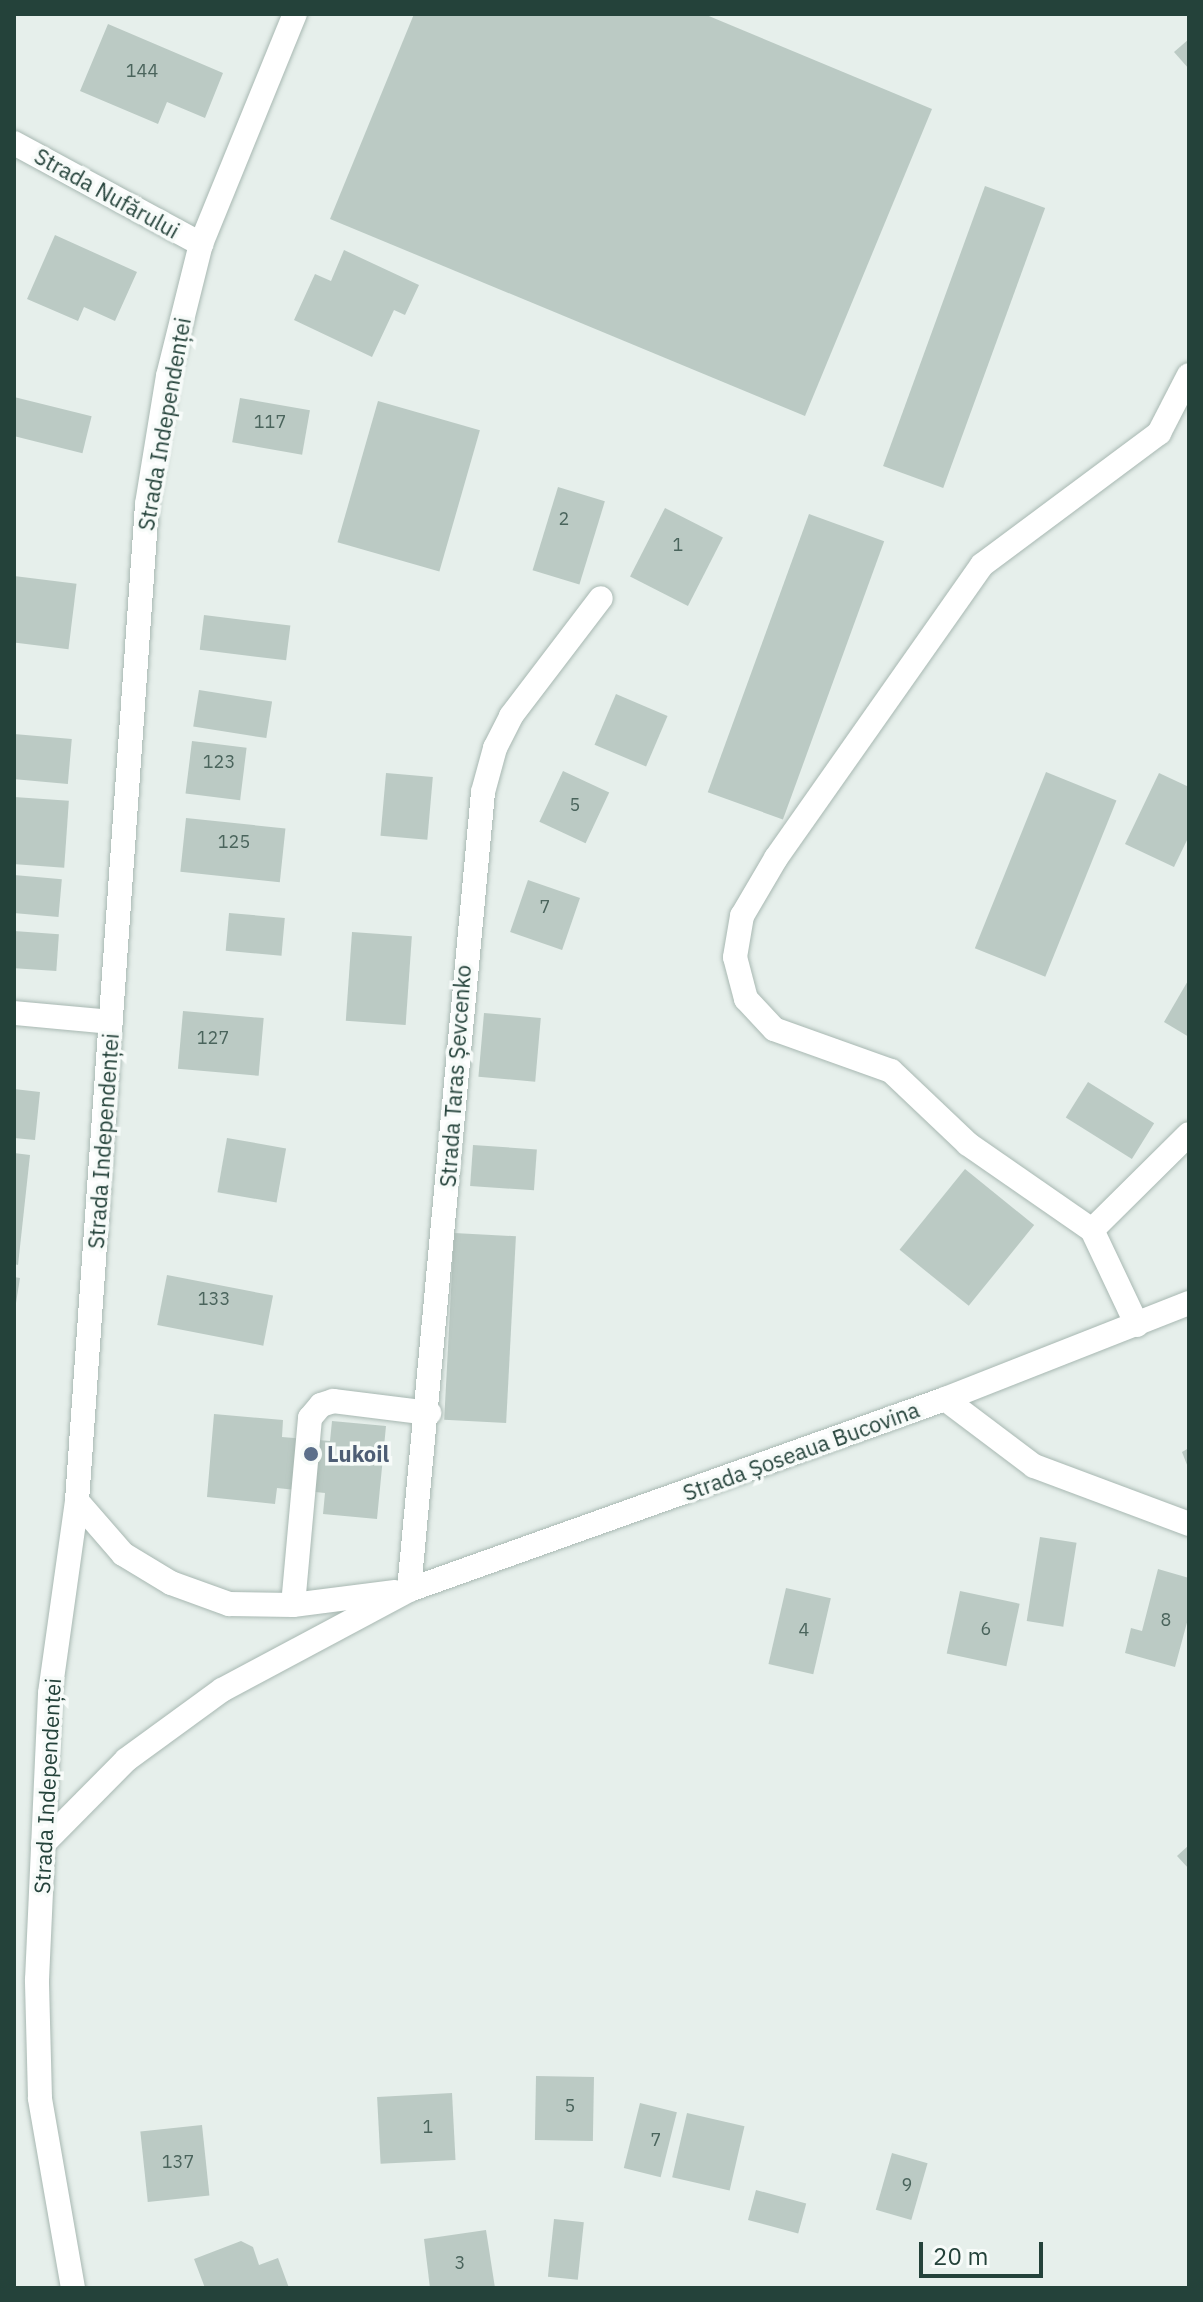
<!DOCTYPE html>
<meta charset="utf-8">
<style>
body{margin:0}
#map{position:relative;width:1203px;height:2302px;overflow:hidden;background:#e6efeb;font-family:"IBM Plex Sans",sans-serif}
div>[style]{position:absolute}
.building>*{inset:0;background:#bbcac4;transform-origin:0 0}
.roads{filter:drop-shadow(0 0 2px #a8b8b2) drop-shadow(0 0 2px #a8b8b2)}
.service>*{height:24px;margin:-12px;padding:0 12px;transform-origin:12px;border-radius:12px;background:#fff}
.minor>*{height:24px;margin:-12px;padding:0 12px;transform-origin:12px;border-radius:12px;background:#fff}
.secondary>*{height:24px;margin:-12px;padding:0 12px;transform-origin:12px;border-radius:12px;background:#fff}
.dots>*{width:22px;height:22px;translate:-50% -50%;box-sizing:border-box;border:4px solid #f7fbf9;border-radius:50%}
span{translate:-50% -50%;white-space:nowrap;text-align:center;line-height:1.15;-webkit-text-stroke:7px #f7fbf9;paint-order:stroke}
.number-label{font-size:18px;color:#4a645c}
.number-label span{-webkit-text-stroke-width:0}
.street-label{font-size:22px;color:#24423a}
.service-label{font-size:22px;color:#4e5e75;font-weight:700}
.left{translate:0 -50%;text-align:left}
.frame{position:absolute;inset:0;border:16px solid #24423a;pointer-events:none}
.scale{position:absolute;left:919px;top:2242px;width:124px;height:36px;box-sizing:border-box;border:4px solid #24423a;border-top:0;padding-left:10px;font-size:24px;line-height:28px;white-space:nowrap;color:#24423a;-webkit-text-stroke:6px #f7fbf9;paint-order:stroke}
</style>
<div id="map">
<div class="building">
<i style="clip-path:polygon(414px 14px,704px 14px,932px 109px,805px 416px,330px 219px)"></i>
<i style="clip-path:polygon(108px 24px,223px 73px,205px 118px,167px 102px,158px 124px,80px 91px)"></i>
<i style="clip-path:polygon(1189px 39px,1189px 69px,1174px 52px)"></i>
<i style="left:985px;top:186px;width:64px;height:298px;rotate:20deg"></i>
<i style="clip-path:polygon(55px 235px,137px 272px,115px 321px,84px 307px,78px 321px,27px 299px)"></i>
<i style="clip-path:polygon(344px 250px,419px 285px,405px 315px,394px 310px,372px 357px,294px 320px,315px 274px,331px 281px)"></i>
<i style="left:14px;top:397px;width:80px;height:38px;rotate:14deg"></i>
<i style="left:240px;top:398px;width:71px;height:45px;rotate:10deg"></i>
<i style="left:378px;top:401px;width:106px;height:147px;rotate:16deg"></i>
<i style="left:558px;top:487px;width:49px;height:87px;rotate:17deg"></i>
<i style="left:665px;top:508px;width:65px;height:77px;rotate:27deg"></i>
<i style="left:809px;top:514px;width:80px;height:296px;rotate:20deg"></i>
<i style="left:14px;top:576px;width:63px;height:66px;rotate:7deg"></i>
<i style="left:204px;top:615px;width:87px;height:35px;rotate:7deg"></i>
<i style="left:199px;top:690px;width:74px;height:37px;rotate:9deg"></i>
<i style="left:616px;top:694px;width:56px;height:55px;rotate:23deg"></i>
<i style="left:14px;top:734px;width:58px;height:45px;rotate:5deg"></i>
<i style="left:192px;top:741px;width:55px;height:53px;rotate:7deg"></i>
<i style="left:563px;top:771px;width:51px;height:56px;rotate:25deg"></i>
<i style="left:1046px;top:772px;width:76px;height:190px;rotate:22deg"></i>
<i style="left:386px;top:773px;width:47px;height:63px;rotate:5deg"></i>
<i style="clip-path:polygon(1159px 773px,1189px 787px,1189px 836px,1174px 867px,1125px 844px)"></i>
<i style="left:14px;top:797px;width:55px;height:67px;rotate:4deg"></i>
<i style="left:186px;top:818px;width:100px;height:54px;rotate:6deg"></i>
<i style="left:14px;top:875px;width:48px;height:38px;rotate:5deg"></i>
<i style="left:528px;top:880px;width:55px;height:55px;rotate:19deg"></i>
<i style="left:229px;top:913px;width:56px;height:38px;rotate:5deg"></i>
<i style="left:14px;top:931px;width:45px;height:37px;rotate:4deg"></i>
<i style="left:352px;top:932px;width:60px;height:89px;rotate:4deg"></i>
<i style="clip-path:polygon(1189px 979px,1189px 1037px,1164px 1022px)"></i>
<i style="left:183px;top:1011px;width:81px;height:58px;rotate:5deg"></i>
<i style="left:484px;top:1013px;width:57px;height:64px;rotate:5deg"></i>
<i style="left:1088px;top:1082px;width:78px;height:42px;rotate:32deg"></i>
<i style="clip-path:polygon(14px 1089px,40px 1092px,35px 1140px,14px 1138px)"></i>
<i style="left:227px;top:1138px;width:60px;height:55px;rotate:10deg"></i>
<i style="left:473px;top:1145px;width:64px;height:41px;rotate:4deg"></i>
<i style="clip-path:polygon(14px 1153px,30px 1155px,18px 1265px,14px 1264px)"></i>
<i style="left:965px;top:1169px;width:89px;height:104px;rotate:39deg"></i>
<i style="left:454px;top:1233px;width:62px;height:187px;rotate:3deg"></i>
<i style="left:167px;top:1275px;width:108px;height:51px;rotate:11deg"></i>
<i style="clip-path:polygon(14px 1277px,20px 1278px,16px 1303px,14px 1303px)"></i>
<i style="clip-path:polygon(214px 1414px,283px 1420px,282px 1437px,330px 1441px,332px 1421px,386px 1426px,377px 1519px,323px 1514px,325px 1493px,277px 1488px,275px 1504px,207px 1497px)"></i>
<i style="clip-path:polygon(1189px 1448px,1189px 1470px,1182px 1452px)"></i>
<i style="left:1040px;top:1537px;width:37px;height:85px;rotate:9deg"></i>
<i style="clip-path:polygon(1158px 1569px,1189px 1578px,1189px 1615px,1175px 1667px,1125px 1653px,1131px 1628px,1142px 1631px)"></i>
<i style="left:786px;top:1588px;width:46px;height:78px;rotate:13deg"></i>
<i style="left:960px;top:1591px;width:61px;height:64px;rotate:12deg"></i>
<i style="clip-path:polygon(1189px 1845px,1189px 1869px,1177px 1856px)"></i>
<i style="left:536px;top:2076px;width:58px;height:64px;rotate:1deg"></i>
<i style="left:452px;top:2093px;width:67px;height:75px;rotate:87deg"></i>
<i style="left:640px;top:2103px;width:38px;height:67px;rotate:14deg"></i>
<i style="left:687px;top:2113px;width:59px;height:66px;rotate:13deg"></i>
<i style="left:202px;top:2125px;width:71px;height:62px;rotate:84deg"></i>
<i style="left:892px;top:2153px;width:37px;height:59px;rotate:16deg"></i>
<i style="left:756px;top:2190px;width:52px;height:31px;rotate:15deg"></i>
<i style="left:554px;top:2219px;width:30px;height:58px;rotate:6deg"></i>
<i style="clip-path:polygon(486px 2230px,495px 2288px,430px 2288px,424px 2239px)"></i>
<i style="clip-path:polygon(241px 2241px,253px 2247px,259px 2265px,278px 2258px,289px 2288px,205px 2288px,194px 2259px)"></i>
</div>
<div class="roads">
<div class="service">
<i style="left:1092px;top:1230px;width:151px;rotate:-145.3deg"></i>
<i style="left:968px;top:1144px;width:106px;rotate:-136.5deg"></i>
<i style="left:891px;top:1071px;width:124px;rotate:-160.3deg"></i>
<i style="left:774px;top:1029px;width:41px;rotate:-133deg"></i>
<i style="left:746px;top:999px;width:43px;rotate:-104.7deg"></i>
<i style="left:735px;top:957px;width:42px;rotate:-80.3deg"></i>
<i style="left:742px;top:916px;width:67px;rotate:-59.6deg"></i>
<i style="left:776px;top:858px;width:358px;rotate:-54.9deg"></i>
<i style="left:982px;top:565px;width:221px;rotate:-36.7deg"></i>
<i style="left:1159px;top:433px;width:65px;rotate:-62.7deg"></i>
</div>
<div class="minor">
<i style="left:14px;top:143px;width:213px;rotate:28.4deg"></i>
<i style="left:14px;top:1013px;width:97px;rotate:5.3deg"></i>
<i style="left:1137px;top:1325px;width:105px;rotate:-115.3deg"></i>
<i style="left:1092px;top:1230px;width:136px;rotate:-44.7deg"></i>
<i style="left:945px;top:1399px;width:111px;rotate:37deg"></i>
<i style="left:1034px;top:1466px;width:165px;rotate:20.5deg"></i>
<i style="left:409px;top:1590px;width:801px;rotate:-84.7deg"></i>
<i style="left:483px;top:792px;width:46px;rotate:-74.7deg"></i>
<i style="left:495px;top:748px;width:36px;rotate:-63deg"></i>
<i style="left:511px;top:716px;width:148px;rotate:-52.7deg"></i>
<i style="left:293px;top:1605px;width:188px;rotate:-84.8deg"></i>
<i style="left:310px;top:1418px;width:17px;rotate:-50deg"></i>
<i style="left:321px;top:1405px;width:13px;rotate:-18deg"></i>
<i style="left:333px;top:1401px;width:97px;rotate:7.1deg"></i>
</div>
<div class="secondary">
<i style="left:77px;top:1501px;width:70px;rotate:49deg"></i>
<i style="left:123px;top:1554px;width:56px;rotate:31.1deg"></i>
<i style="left:171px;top:1583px;width:62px;rotate:19.9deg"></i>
<i style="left:229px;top:1604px;width:64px;rotate:0.9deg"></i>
<i style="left:293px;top:1605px;width:103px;rotate:-7.3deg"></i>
<i style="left:43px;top:1844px;width:118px;rotate:-45.3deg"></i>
<i style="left:126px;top:1760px;width:119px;rotate:-36.1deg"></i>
<i style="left:222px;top:1690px;width:212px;rotate:-28.1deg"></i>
<i style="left:409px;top:1590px;width:569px;rotate:-19.61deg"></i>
<i style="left:945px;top:1399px;width:262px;rotate:-21.5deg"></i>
<i style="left:73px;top:2288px;width:193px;rotate:-99.9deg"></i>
<i style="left:40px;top:2098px;width:118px;rotate:-91.5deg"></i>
<i style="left:37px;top:1980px;width:287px;rotate:-87.4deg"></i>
<i style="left:50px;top:1693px;width:194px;rotate:-82deg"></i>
<i style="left:77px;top:1501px;width:999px;rotate:-85.98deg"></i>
<i style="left:147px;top:504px;width:130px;rotate:-80.7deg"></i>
<i style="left:168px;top:376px;width:136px;rotate:-76deg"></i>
<i style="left:201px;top:244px;width:248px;rotate:-67.8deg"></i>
</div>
</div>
<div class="dots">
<i style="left:311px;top:1454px;background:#5c6f8a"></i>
</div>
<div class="number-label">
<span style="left:142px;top:71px">144</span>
<span style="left:270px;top:422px">117</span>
<span style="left:564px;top:519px">2</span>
<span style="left:678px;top:545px">1</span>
<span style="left:219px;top:762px">123</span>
<span style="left:575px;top:805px">5</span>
<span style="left:234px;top:842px">125</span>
<span style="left:545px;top:907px">7</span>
<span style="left:213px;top:1038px">127</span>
<span style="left:214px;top:1299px">133</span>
<span style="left:1166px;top:1620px">8</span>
<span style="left:986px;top:1629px">6</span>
<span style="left:804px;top:1630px">4</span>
<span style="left:570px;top:2106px">5</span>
<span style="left:428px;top:2127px">1</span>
<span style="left:656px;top:2140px">7</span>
<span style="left:178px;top:2162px">137</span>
<span style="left:907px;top:2185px">9</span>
<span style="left:460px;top:2263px">3</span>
</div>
<div class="street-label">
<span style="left:107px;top:193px;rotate:29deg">Strada Nufărului</span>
<span style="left:164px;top:424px;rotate:-80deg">Strada Independenței</span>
<span style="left:455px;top:1076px;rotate:-86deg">Strada Taras Șevcenko</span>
<span style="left:103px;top:1141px;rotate:-86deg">Strada Independenței</span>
<span style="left:801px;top:1451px;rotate:-20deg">Strada Șoseaua Bucovina</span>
<span style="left:47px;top:1786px;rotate:-87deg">Strada Independenței</span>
</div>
<div class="service-label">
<span class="left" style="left:327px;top:1454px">Lukoil</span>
</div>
<div class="frame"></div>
<div class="scale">20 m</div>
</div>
